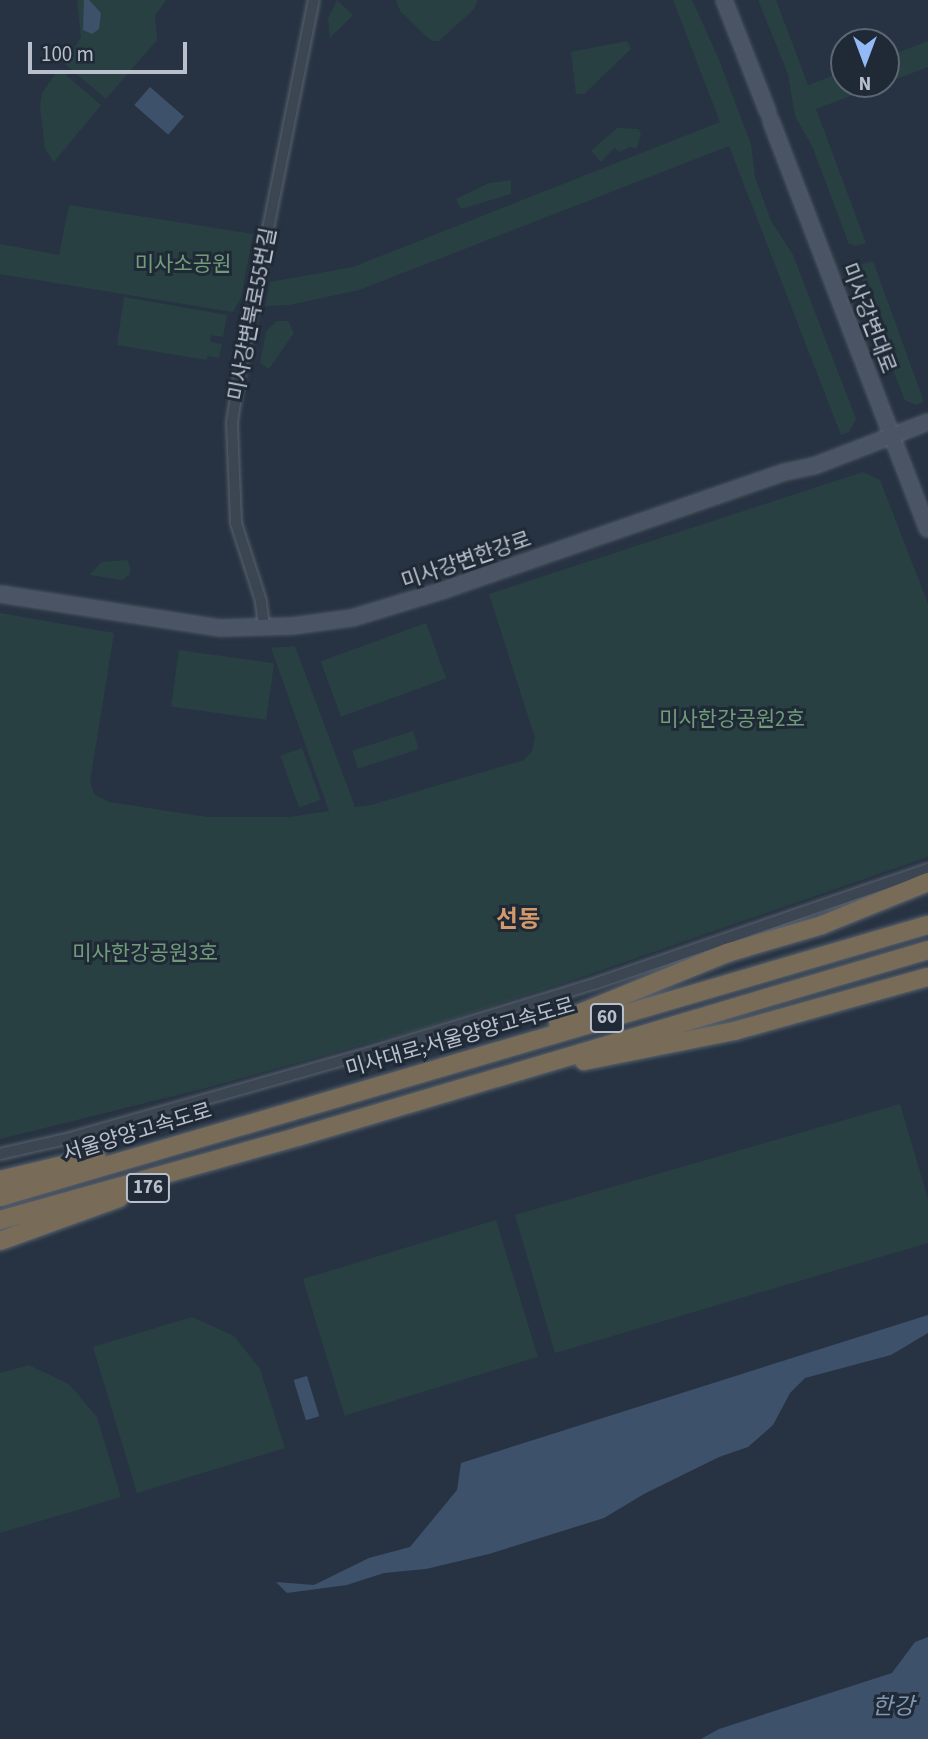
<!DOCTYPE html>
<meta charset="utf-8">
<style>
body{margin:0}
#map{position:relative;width:928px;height:1739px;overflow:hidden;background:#273342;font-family:"Source Sans 3","Noto Sans KR",sans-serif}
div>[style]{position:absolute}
.green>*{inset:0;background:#294043;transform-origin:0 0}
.water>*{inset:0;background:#3e516b;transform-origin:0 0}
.roads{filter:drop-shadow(0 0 2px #5a636f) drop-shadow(0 0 2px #5a636f)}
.street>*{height:10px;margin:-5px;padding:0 5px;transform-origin:5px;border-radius:5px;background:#3c4552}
.secondary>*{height:14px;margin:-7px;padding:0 7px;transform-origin:7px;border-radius:7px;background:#4a5465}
.highway>*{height:18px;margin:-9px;padding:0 9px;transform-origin:9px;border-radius:9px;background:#786c59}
span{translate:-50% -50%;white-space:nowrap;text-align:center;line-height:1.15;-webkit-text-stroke:6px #202a37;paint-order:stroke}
.shield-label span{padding:2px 5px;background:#202a37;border:2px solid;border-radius:5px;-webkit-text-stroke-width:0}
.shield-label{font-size:19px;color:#b9c0cc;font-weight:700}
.park-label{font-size:21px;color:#709c7a}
.street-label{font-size:21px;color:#b9c0cc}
.water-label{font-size:23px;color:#8197b2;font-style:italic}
.quarter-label{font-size:24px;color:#d4996b;font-weight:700}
.north{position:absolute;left:830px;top:28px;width:70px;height:70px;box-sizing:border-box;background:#202a37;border:2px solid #5d6673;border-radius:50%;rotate:180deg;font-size:19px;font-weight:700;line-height:28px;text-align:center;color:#b9c0cc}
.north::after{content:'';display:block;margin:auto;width:24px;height:32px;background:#93baf6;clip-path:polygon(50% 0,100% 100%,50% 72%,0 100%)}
.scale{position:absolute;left:28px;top:42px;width:159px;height:32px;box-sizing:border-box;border:4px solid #b9c0cc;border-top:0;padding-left:9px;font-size:21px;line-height:24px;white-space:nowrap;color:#b9c0cc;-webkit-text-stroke:5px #202a37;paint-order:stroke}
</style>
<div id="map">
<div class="green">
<i style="clip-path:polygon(77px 0,166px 0,155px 16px,157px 40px,106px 99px,65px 64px,81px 37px)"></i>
<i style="clip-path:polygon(337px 0,353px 15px,330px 38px,328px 19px)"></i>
<i style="clip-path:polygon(396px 0,478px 0,474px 9px,439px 41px,432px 41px,426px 36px,400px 11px)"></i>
<i style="clip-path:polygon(673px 0,692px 0,717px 55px,751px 144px,755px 177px,771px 221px,793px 255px,856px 419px,849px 432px,841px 435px,729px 146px,359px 290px,289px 305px,265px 306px,270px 282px,353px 267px,720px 122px)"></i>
<i style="clip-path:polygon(758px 0,776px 0,808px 85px,844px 72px,844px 84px,882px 84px,816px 109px,866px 243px,856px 246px,849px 244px,812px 146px,795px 116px,788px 74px)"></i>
<i style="clip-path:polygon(627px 41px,631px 49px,584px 94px,576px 94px,571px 52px)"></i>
<i style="clip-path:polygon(928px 41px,928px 67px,886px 83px,886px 57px)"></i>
<i style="clip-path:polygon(59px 69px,101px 105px,54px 162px,45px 149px,40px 106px,42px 93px)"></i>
<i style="clip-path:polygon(617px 128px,638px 129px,641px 133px,637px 148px,629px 147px,620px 152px,614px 148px,601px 162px,591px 151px)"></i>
<i style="clip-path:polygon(511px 180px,511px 194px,461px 209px,456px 199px,489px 183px)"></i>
<i style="clip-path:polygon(69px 205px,253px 234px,241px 298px,233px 312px,0 274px,0 244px,59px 255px)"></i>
<i style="clip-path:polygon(873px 261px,924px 402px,915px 405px,905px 400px,894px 372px,889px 350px,859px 271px,862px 264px)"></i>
<i style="clip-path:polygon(124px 297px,227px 315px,223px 337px,211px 335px,210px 342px,222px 344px,219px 358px,208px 356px,206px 360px,117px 345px)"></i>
<i style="clip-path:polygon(276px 321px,288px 321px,294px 333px,269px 369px,260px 363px,266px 332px)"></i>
<i style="clip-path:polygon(863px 472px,880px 480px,928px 604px,928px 857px,576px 979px,424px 1028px,202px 1089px,0 1139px,0 613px,114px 633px,90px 782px,95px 795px,109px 802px,207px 817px,290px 817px,329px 811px,271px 648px,295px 646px,355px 807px,371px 805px,524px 760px,532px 751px,535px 738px,489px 594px)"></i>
<i style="clip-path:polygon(127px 560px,131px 569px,129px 575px,122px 580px,89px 575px,102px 562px)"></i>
<i style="left:426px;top:623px;width:59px;height:112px;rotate:70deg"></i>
<i style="left:179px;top:650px;width:96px;height:57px;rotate:8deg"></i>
<i style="left:413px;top:731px;width:19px;height:64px;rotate:72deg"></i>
<i style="left:302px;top:748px;width:55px;height:23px;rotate:70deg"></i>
<i style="clip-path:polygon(900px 1104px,928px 1199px,928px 1243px,555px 1353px,515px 1215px)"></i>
<i style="left:496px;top:1220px;width:143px;height:202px;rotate:73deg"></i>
<i style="clip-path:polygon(192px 1317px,234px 1336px,260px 1369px,285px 1448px,137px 1493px,93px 1347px)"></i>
<i style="clip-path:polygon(29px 1365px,70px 1385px,97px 1417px,121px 1497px,0 1533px,0 1373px)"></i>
</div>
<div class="water">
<i style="clip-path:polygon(84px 0,89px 0,101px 13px,99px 29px,92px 34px,83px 30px)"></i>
<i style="left:150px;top:87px;width:45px;height:24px;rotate:41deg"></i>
<i style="clip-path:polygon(928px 1315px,928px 1333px,891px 1355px,805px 1378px,790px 1393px,773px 1425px,748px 1447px,719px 1457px,644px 1494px,604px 1518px,489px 1554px,426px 1569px,384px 1573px,347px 1585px,287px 1593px,276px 1582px,314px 1585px,369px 1558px,410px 1547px,457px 1490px,461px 1463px)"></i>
<i style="left:307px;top:1376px;width:42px;height:14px;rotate:73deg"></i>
<i style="clip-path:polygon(928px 1637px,928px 1739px,701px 1739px,719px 1729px,892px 1673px,915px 1642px)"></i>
</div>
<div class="roads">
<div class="street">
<i style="left:264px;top:627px;width:26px;rotate:-97deg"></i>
<i style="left:261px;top:601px;width:82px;rotate:-107.8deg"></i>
<i style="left:236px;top:523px;width:101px;rotate:-92.3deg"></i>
<i style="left:232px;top:422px;width:64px;rotate:-81deg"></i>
<i style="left:242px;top:359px;width:366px;rotate:-78.7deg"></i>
<i style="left:0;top:1154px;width:68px;rotate:-12.8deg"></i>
<i style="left:66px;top:1139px;width:304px;rotate:-15.9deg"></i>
<i style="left:358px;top:1056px;width:250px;rotate:-17deg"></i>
<i style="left:597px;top:983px;width:350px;rotate:-19deg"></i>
</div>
<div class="secondary">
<i style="left:724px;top:0;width:120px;rotate:68.6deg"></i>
<i style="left:771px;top:121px;width:437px;rotate:69deg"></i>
<i style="left:0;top:594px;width:223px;rotate:8.8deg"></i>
<i style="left:220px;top:628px;width:72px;rotate:-1.6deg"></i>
<i style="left:292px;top:626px;width:61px;rotate:-7.6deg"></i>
<i style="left:352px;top:618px;width:96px;rotate:-16.9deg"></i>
<i style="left:444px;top:590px;width:361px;rotate:-19.1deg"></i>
<i style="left:785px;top:472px;width:30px;rotate:-12deg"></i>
<i style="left:814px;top:466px;width:122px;rotate:-21.1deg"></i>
</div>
<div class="highway">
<i style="left:558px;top:1022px;width:183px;rotate:-22.2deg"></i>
<i style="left:727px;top:953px;width:99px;rotate:-16.4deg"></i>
<i style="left:822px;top:925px;width:114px;rotate:-22.1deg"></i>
<i style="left:584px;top:1061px;width:153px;rotate:-11.3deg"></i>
<i style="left:734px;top:1031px;width:201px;rotate:-15.6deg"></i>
<i style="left:0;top:1180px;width:99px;rotate:-13.5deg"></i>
<i style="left:0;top:1197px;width:967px;rotate:-16.34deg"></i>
<i style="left:0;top:1220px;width:308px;rotate:-15.6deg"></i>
<i style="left:297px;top:1137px;width:658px;rotate:-16.51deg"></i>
<i style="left:0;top:1241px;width:127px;rotate:-19.9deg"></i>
</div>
</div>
<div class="shield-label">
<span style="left:607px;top:1018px">60</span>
<span style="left:148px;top:1188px">176</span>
</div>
<div class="park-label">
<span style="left:183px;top:264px">미사소공원</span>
<span style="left:732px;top:719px">미사한강공원2호</span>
<span style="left:145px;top:953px">미사한강공원3호</span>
</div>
<div class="street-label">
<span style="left:252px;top:314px;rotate:-79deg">미사강변북로55번길</span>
<span style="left:869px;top:318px;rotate:69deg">미사강변대로</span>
<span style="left:466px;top:560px;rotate:-19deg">미사강변한강로</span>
<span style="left:460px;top:1037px;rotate:-16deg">미사대로;서울양양고속도로</span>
<span style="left:137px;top:1132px;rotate:-17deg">서울양양고속도로</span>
</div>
<div class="water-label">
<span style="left:893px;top:1707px">한강</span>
</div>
<div class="quarter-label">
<span style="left:518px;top:920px">선동</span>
</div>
<div class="north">N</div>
<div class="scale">100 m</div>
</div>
